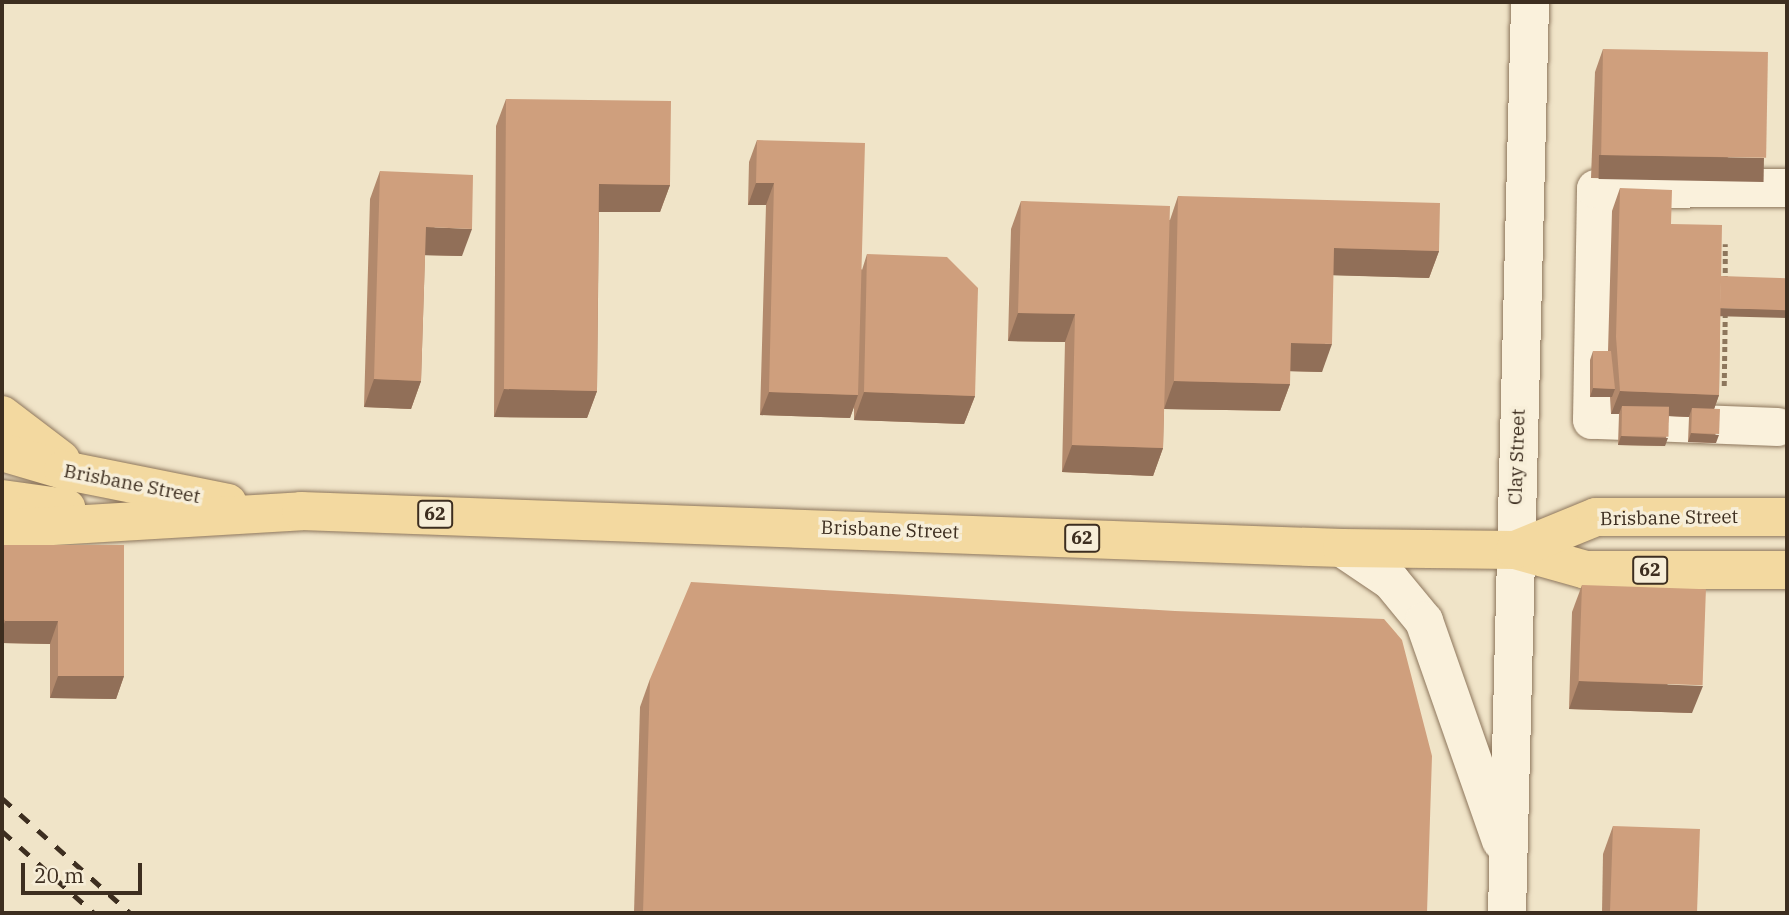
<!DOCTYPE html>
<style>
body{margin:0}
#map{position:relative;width:1789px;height:915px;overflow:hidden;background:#f0e4c8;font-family:"IBM Plex Serif",serif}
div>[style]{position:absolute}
.path>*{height:4.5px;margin-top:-2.25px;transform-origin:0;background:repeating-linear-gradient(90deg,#8d765c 0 5px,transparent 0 8.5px)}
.roads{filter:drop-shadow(0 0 2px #8d765c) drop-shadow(0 0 2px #8d765c)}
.minor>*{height:38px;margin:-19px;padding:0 19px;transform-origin:19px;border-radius:19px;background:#faf1dc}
.major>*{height:38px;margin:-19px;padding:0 19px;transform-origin:19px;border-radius:19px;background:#f3d9a0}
.rail>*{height:5px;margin-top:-2.5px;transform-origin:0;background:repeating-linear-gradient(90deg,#3d2e20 0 12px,transparent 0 24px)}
.wall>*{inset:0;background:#b2896c}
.shaded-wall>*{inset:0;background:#916f58;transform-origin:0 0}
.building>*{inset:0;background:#cf9f7d;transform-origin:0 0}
span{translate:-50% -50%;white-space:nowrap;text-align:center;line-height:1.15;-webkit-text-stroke:7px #f7eed8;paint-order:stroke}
.shield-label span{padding:2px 5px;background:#f7eed8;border:2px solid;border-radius:5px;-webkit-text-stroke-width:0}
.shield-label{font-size:18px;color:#3d2e20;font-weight:700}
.street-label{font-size:19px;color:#3d2e20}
.frame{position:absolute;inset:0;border:4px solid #3d2e20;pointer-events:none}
.scale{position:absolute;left:21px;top:863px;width:121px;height:32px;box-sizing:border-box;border:4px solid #3d2e20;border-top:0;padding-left:9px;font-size:21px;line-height:24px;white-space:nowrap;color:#3d2e20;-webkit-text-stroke:5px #f7eed8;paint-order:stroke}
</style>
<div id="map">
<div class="path">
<i style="left:1725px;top:281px;width:37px;rotate:-90deg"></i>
<i style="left:1724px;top:386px;width:75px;rotate:-89.2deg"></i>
</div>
<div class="roads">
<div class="minor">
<i style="left:1778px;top:427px;width:186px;rotate:-177.8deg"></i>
<i style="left:1592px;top:420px;width:231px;rotate:-89deg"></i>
<i style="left:1596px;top:189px;width:191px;rotate:-0.3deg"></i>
<i style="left:1342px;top:548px;width:59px;rotate:34deg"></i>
<i style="left:1391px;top:581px;width:52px;rotate:50.5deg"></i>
<i style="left:1424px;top:621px;width:233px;rotate:70.7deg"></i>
<i style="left:1507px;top:913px;width:911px;rotate:-88.55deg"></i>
</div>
<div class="major">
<i style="left:2px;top:415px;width:74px;rotate:37.3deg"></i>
<i style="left:2px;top:452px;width:64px;rotate:16.4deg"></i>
<i style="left:63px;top:470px;width:168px;rotate:11.3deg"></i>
<i style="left:2px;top:499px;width:65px;rotate:8deg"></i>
<i style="left:2px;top:529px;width:300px;rotate:-3.4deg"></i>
<i style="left:301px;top:511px;width:1042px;rotate:2.04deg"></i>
<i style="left:1342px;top:548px;width:173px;rotate:0.7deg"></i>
<i style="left:1515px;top:550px;width:74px;rotate:15.7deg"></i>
<i style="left:1586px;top:570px;width:201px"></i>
<i style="left:1515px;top:550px;width:87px;rotate:-22.2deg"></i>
<i style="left:1596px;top:517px;width:191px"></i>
</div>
</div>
<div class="rail">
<i style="left:2px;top:798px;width:172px;rotate:41.9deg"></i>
<i style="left:2px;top:831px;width:123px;rotate:41.7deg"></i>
</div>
<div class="wall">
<i style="clip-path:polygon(1603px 49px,1755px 181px,1591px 178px,1595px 72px)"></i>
<i style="clip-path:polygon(506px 99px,670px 185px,660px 212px,599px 212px,597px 391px,587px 418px,494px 417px,496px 126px)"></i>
<i style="clip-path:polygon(757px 140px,862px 270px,867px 254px,975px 396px,964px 424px,854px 420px,854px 407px,850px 418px,760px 415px,766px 205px,748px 205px,749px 162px)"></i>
<i style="clip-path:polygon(380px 171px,462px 256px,425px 255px,421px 381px,411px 409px,364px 407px,370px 199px)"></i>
<i style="clip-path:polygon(1620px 188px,1671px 224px,1720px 316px,1719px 395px,1714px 409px,1716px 443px,1688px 442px,1689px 417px,1669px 416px,1665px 446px,1618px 445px,1619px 414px,1611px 414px,1610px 397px,1590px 397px,1590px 360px,1593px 351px,1608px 351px,1612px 211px)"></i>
<i style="clip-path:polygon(1178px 196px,1439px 251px,1429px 278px,1333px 275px,1322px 372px,1290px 371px,1290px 384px,1280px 411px,1164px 409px,1163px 448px,1153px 476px,1062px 472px,1065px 342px,1008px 341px,1011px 229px,1021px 201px,1170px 220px)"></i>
<i style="clip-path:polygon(2px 545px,124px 676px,116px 699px,50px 698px,50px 644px,2px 643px)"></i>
<i style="clip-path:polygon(1582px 585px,1692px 713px,1569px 709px,1572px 612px)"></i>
<i style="clip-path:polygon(650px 679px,1427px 913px,634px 913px,640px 707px)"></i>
<i style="clip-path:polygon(1613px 826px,1698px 913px,1602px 913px,1603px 854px)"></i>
</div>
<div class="shaded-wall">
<i style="left:1599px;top:155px;width:165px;height:24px;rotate:1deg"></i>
<i style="clip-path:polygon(756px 183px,774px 183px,766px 205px,748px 205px)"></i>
<i style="clip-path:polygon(599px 184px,670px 185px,660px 212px,589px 212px)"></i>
<i style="clip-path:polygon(426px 227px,472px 229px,462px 256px,416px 255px)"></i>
<i style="clip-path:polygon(1334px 248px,1439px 251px,1429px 278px,1324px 275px)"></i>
<i style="clip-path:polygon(1715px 308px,1787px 309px,1787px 318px,1712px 316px)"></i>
<i style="clip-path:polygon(1018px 313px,1075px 314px,1065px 342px,1008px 341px)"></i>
<i style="clip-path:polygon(1291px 343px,1332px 344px,1322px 372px,1281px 371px)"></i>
<i style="clip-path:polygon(374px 379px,421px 381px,411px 409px,364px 407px)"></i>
<i style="clip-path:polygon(1174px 381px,1290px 384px,1280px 411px,1164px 409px)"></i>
<i style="clip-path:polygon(1593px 388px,1615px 389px,1612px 397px,1590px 397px)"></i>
<i style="clip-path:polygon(504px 389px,597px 391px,587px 418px,494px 417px)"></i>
<i style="clip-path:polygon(1620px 391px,1719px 395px,1711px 418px,1692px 408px,1689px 417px,1622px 414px,1622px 406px,1619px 414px,1611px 414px)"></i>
<i style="clip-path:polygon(769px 392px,858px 395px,850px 418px,760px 415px)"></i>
<i style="clip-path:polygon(864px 392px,975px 396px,964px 424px,854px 420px)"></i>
<i style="clip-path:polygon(1691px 433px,1719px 435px,1716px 443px,1688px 442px)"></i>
<i style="clip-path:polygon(1621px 436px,1668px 438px,1665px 446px,1618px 445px)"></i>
<i style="clip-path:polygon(1072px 445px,1163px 448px,1153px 476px,1062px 472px)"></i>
<i style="clip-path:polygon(5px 621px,58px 621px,50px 644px,2px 643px,2px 630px)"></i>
<i style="clip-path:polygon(58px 676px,124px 676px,116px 699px,50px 698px)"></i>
<i style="clip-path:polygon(1579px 681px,1703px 686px,1692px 713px,1569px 709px)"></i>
</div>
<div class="building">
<i style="left:1603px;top:49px;width:165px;height:106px;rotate:1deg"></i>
<i style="clip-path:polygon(506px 99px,671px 101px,670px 185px,599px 184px,597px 391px,504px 389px)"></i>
<i style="clip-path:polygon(757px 140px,865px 143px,858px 395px,769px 392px,774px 183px,756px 183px)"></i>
<i style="clip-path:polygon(380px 171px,473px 175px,472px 229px,426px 227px,421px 381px,374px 379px)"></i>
<i style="clip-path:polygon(1620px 188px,1672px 190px,1671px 224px,1722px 225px,1719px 395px,1620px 391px,1616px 337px)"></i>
<i style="clip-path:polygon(1178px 196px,1440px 203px,1439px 251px,1334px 248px,1332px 344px,1291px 343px,1290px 384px,1174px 381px)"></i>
<i style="clip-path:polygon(1021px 201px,1170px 206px,1163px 448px,1072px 445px,1075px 314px,1018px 313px)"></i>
<i style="clip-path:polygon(867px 254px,947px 257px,978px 288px,975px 396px,864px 392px)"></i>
<i style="left:1721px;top:276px;width:66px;height:32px;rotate:2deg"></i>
<i style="clip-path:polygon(1593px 351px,1611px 351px,1615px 389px,1593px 388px)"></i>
<i style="left:1622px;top:406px;width:47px;height:30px;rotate:1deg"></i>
<i style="left:1692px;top:408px;width:28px;height:25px;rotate:2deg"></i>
<i style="clip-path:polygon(2px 545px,124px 545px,124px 676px,58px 676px,58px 621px,5px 621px,2px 616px)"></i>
<i style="clip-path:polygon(691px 582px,1175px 611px,1384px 619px,1402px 640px,1432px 756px,1427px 913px,643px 913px,650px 679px)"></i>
<i style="left:1582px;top:585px;width:124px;height:96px;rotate:2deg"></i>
<i style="left:1613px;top:826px;width:87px;height:87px;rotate:2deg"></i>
</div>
<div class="shield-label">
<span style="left:435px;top:514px">62</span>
<span style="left:1082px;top:538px">62</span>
<span style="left:1650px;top:570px">62</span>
</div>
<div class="street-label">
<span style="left:1517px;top:457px;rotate:-88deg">Clay Street</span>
<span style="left:132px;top:484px;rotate:11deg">Brisbane Street</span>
<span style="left:1669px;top:518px;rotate:-1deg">Brisbane Street</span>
<span style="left:890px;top:530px;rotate:2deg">Brisbane Street</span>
</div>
<div class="frame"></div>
<div class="scale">20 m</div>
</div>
